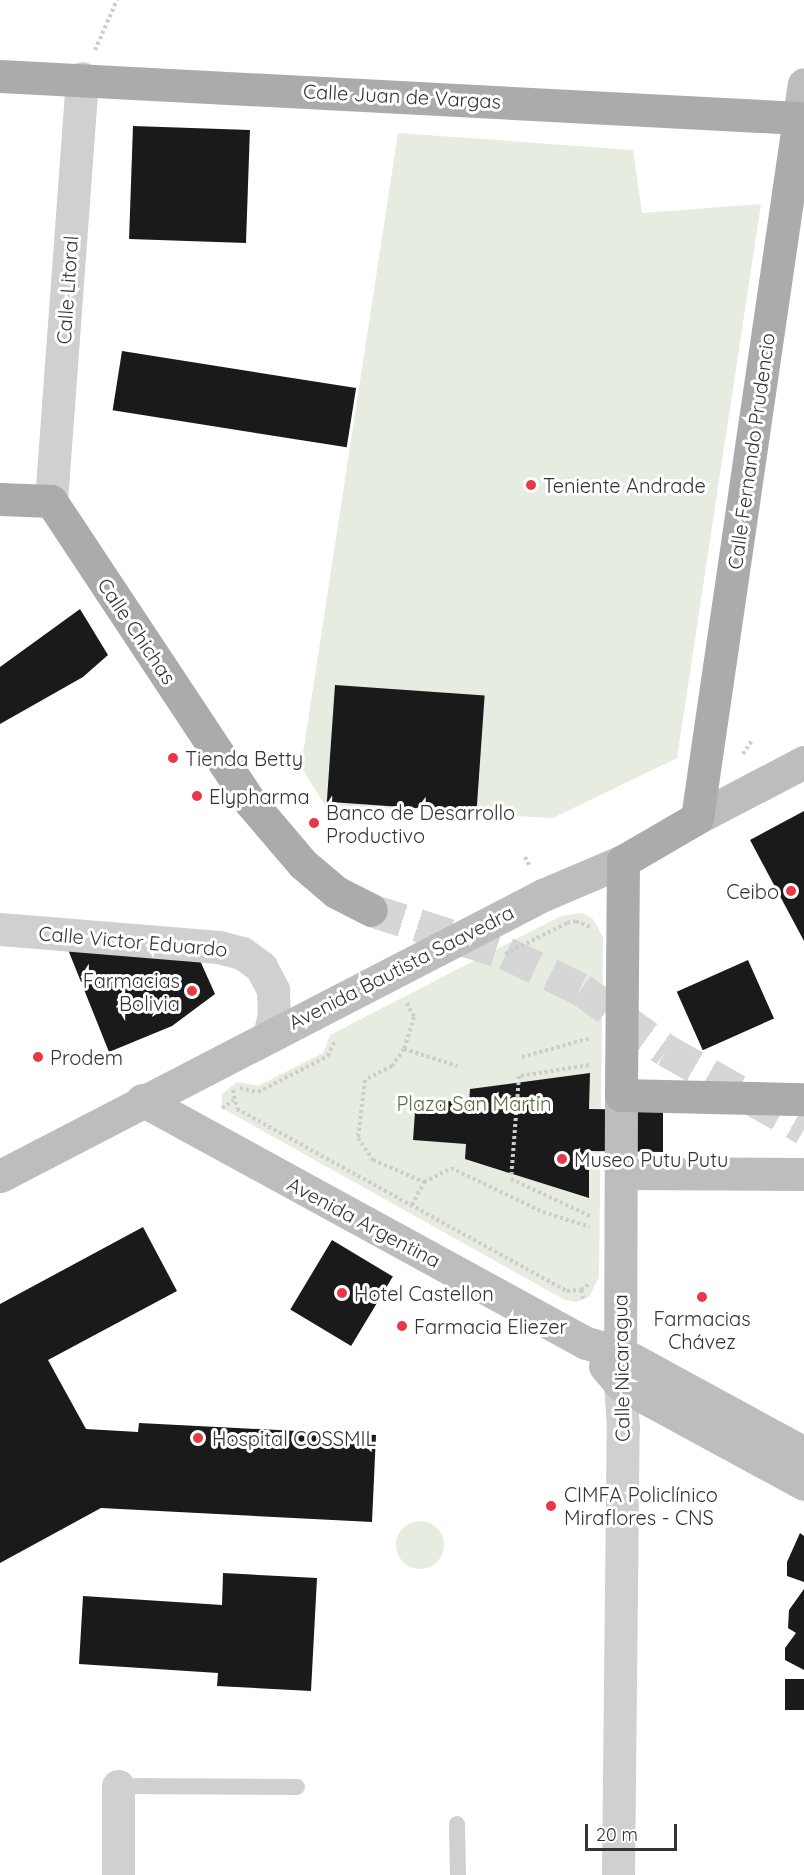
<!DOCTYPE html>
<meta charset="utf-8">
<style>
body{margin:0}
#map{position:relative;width:804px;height:1875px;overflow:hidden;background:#fff;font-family:Quicksand,sans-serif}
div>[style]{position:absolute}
.green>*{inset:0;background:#e6ecdf}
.round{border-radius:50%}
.building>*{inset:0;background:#1a1a1a;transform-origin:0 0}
.primary-tunnel>*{height:33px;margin-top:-16.5px;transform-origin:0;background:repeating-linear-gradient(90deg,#d6d6d6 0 33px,transparent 0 49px)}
.path>*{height:4px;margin-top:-2px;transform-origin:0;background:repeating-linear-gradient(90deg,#cdcdcd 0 3px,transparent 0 6px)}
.service>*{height:16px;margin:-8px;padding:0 8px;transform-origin:8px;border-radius:8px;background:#d0d0d0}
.minor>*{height:33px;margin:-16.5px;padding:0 16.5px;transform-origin:16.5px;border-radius:16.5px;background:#d0d0d0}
.secondary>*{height:33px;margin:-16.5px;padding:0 16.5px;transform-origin:16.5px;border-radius:16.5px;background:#bdbdbd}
.primary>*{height:33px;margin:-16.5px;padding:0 16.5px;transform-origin:16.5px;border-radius:16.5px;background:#ababab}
.dots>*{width:16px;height:16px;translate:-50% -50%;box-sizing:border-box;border:3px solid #fff;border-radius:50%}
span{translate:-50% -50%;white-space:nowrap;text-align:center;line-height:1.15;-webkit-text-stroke:6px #fff;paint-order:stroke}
.street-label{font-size:20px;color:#333}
.poi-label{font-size:20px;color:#333}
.left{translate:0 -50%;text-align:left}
.right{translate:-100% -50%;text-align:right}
.park-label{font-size:20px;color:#56703f}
.scale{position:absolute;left:585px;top:1824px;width:92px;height:27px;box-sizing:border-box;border:3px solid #333;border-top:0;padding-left:8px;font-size:18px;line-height:21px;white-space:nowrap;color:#333;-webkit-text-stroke:4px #fff;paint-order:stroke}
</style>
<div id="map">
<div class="green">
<i style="clip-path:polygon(398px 133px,633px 150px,642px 213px,761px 204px,677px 758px,553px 818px,325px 805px,301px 767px)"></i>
<i style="clip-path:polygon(582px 913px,593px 919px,603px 937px,599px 1277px,589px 1297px,577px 1302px,565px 1300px,222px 1108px,222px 1094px,237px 1082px,258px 1086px,323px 1053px,330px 1035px,561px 916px)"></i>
<i class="round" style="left:396px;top:1521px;width:48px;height:48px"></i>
</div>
<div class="building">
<i style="left:133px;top:126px;width:117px;height:113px;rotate:2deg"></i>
<i style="left:122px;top:351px;width:237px;height:60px;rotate:9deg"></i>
<i style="clip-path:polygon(80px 609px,108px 655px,83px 677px,0 724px,0 667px)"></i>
<i style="left:335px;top:685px;width:150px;height:117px;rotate:4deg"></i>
<i style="clip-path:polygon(804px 811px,804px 941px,750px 840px)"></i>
<i style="clip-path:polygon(67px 947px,198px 956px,215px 994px,172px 1026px,109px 1052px)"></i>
<i style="left:748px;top:960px;width:64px;height:78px;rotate:66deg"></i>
<i style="clip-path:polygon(590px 1073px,589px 1109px,663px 1110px,663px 1152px,589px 1151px,589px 1198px,465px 1159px,466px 1144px,413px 1140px,416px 1098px,469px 1103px,470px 1089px)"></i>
<i style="clip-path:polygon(143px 1227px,177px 1291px,48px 1360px,86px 1429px,138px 1432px,139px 1423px,376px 1435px,372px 1522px,101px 1508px,0 1563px,0 1304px)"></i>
<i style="left:332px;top:1240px;width:71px;height:81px;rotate:31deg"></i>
<i style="clip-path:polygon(800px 1533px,804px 1536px,804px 1582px,787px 1576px,787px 1562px)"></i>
<i style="clip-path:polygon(223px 1573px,317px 1578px,311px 1691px,217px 1686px,218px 1673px,79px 1664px,83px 1596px,222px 1605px)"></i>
<i style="clip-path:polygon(804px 1589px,804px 1670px,785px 1660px,785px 1648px,796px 1633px,788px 1628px,789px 1610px)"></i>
<i style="left:804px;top:1679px;width:31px;height:19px;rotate:90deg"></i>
</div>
<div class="primary-tunnel">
<i style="left:371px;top:910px;width:142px;rotate:17.7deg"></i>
<i style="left:506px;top:953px;width:83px;rotate:25.6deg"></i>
<i style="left:581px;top:989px;width:105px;rotate:35.7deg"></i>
<i style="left:666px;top:1050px;width:159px;rotate:29.5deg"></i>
</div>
<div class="path">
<i style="left:95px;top:50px;width:55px;rotate:-66.3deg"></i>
<i style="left:743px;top:754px;width:17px;rotate:-57deg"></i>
<i style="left:525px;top:857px;width:9px;rotate:63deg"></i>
<i style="left:505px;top:954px;width:69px;rotate:-26.6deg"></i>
<i style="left:567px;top:923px;width:9px;rotate:-13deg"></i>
<i style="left:576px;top:921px;width:15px;rotate:23deg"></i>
<i style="left:407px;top:1003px;width:16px;rotate:63deg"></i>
<i style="left:414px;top:1017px;width:34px;rotate:107deg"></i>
<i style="left:404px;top:1049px;width:21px;rotate:125deg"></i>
<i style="left:392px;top:1066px;width:30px;rotate:153deg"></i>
<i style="left:365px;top:1080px;width:58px;rotate:96.9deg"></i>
<i style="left:358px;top:1138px;width:27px;rotate:56deg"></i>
<i style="left:373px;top:1160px;width:56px;rotate:23.3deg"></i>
<i style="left:404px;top:1049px;width:56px;rotate:17.8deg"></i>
<i style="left:522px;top:1057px;width:72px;rotate:-15.4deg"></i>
<i style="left:589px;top:1065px;width:71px;rotate:171.1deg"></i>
<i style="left:519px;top:1076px;width:103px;rotate:94.4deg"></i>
<i style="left:511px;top:1179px;width:87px;rotate:25.1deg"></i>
<i style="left:240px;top:1088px;width:18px;rotate:13deg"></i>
<i style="left:258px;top:1092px;width:79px;rotate:-27.2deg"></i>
<i style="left:328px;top:1056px;width:17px;rotate:-66deg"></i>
<i style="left:233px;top:1090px;width:19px;rotate:78deg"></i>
<i style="left:237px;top:1109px;width:377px;rotate:28.9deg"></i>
<i style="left:567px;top:1291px;width:14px;rotate:-4deg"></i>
<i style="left:581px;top:1290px;width:10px;rotate:-37deg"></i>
<i style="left:222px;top:1108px;width:14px;rotate:-34deg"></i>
<i style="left:412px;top:1205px;width:26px;rotate:-62deg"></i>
<i style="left:424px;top:1182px;width:30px;rotate:-27deg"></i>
<i style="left:451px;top:1168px;width:102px;rotate:25.6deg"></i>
<i style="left:543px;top:1212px;width:49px;rotate:17.7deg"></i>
<i style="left:581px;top:1290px;width:9px;rotate:77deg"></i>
</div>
<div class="service">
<i style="left:118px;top:1786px;width:179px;rotate:0.3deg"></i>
<i style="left:457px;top:1824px;width:51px;rotate:88.9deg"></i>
</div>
<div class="minor">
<i style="left:51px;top:501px;width:424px;rotate:-85.8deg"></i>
<i style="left:0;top:929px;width:220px;rotate:4.7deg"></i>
<i style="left:219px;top:947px;width:24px;rotate:15deg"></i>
<i style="left:242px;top:953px;width:24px;rotate:36deg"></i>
<i style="left:261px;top:967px;width:26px;rotate:62deg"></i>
<i style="left:273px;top:990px;width:24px;rotate:88deg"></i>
<i style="left:274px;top:1014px;width:22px;rotate:103deg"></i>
<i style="left:118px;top:1786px;width:89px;rotate:90deg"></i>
<i style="left:618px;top:1875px;width:447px;rotate:-89.4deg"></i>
<i style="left:623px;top:1428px;width:44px;rotate:-93.9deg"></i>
</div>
<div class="secondary">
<i style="left:799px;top:118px;width:34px;rotate:-82deg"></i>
<i style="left:697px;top:818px;width:121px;rotate:-27.6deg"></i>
<i style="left:142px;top:1100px;width:506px;rotate:28.69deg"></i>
<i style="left:586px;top:1343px;width:34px;rotate:15deg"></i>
<i style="left:619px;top:1352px;width:211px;rotate:28.6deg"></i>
<i style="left:621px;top:1173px;width:183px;rotate:0.3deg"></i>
<i style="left:0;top:1176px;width:611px;rotate:-27.36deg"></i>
<i style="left:543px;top:895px;width:87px;rotate:-23deg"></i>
<i style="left:605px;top:1366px;width:23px;rotate:50deg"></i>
<i style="left:620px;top:1384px;width:209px;rotate:28.5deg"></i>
<i style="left:620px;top:1384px;width:289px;rotate:-89.8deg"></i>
</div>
<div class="primary">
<i style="left:0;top:76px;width:800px;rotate:3.01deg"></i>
<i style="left:799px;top:118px;width:707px;rotate:98.29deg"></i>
<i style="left:697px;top:818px;width:86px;rotate:149.8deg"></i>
<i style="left:623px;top:861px;width:234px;rotate:90.5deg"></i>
<i style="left:621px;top:1095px;width:183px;rotate:1.3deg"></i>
<i style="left:0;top:499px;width:51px;rotate:2.2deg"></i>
<i style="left:51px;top:501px;width:362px;rotate:56.5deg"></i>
<i style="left:251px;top:803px;width:80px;rotate:49.6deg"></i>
<i style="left:303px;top:864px;width:43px;rotate:40.3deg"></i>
<i style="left:336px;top:892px;width:39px;rotate:27deg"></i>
</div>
<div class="dots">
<i style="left:531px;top:485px;background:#e63946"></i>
<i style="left:173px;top:758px;background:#e63946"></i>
<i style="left:197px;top:796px;background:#e63946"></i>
<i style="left:314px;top:823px;background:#e63946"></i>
<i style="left:791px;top:891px;background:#e63946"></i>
<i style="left:192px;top:991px;background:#e63946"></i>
<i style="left:38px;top:1057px;background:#e63946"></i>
<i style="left:562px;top:1159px;background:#e63946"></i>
<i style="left:342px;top:1293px;background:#e63946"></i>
<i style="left:702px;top:1297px;background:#e63946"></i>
<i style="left:402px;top:1326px;background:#e63946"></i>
<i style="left:198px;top:1438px;background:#e63946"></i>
<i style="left:551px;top:1506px;background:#e63946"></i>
</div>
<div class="street-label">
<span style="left:402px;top:96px;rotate:3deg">Calle Juan de Vargas</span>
<span style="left:67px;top:290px;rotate:-86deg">Calle Litoral</span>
<span style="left:751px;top:451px;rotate:-82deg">Calle Fernando Prudencio</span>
<span style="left:137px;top:631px;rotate:56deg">Calle Chichas</span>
<span style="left:133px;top:941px;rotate:5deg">Calle Victor Eduardo</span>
<span style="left:401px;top:967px;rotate:-27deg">Avenida Bautista Saavedra</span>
<span style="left:364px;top:1222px;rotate:28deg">Avenida Argentina</span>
<span style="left:621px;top:1368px;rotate:-91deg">Calle Nicaragua</span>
</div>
<div class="poi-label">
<span class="left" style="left:543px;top:485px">Teniente Andrade</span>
<span class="left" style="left:185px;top:758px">Tienda Betty</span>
<span class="left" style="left:209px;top:796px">Elypharma</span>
<span class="left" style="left:326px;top:824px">Banco de Desarrollo<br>Productivo</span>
<span class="right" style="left:779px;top:891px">Ceibo</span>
<span class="right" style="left:180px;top:992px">Farmacias<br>Bolivia</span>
<span class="left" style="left:50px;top:1057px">Prodem</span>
<span class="left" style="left:574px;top:1159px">Museo Putu Putu</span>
<span class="left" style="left:354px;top:1293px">Hotel Castellon</span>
<span style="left:702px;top:1330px">Farmacias<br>Chávez</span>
<span class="left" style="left:414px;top:1326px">Farmacia Eliezer</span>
<span class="left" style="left:212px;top:1438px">Hospital COSSMIL</span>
<span class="left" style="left:564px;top:1506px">CIMFA Policlínico<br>Miraflores - CNS</span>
</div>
<div class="park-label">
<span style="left:474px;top:1103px">Plaza San Martín</span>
</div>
<div class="scale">20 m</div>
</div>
